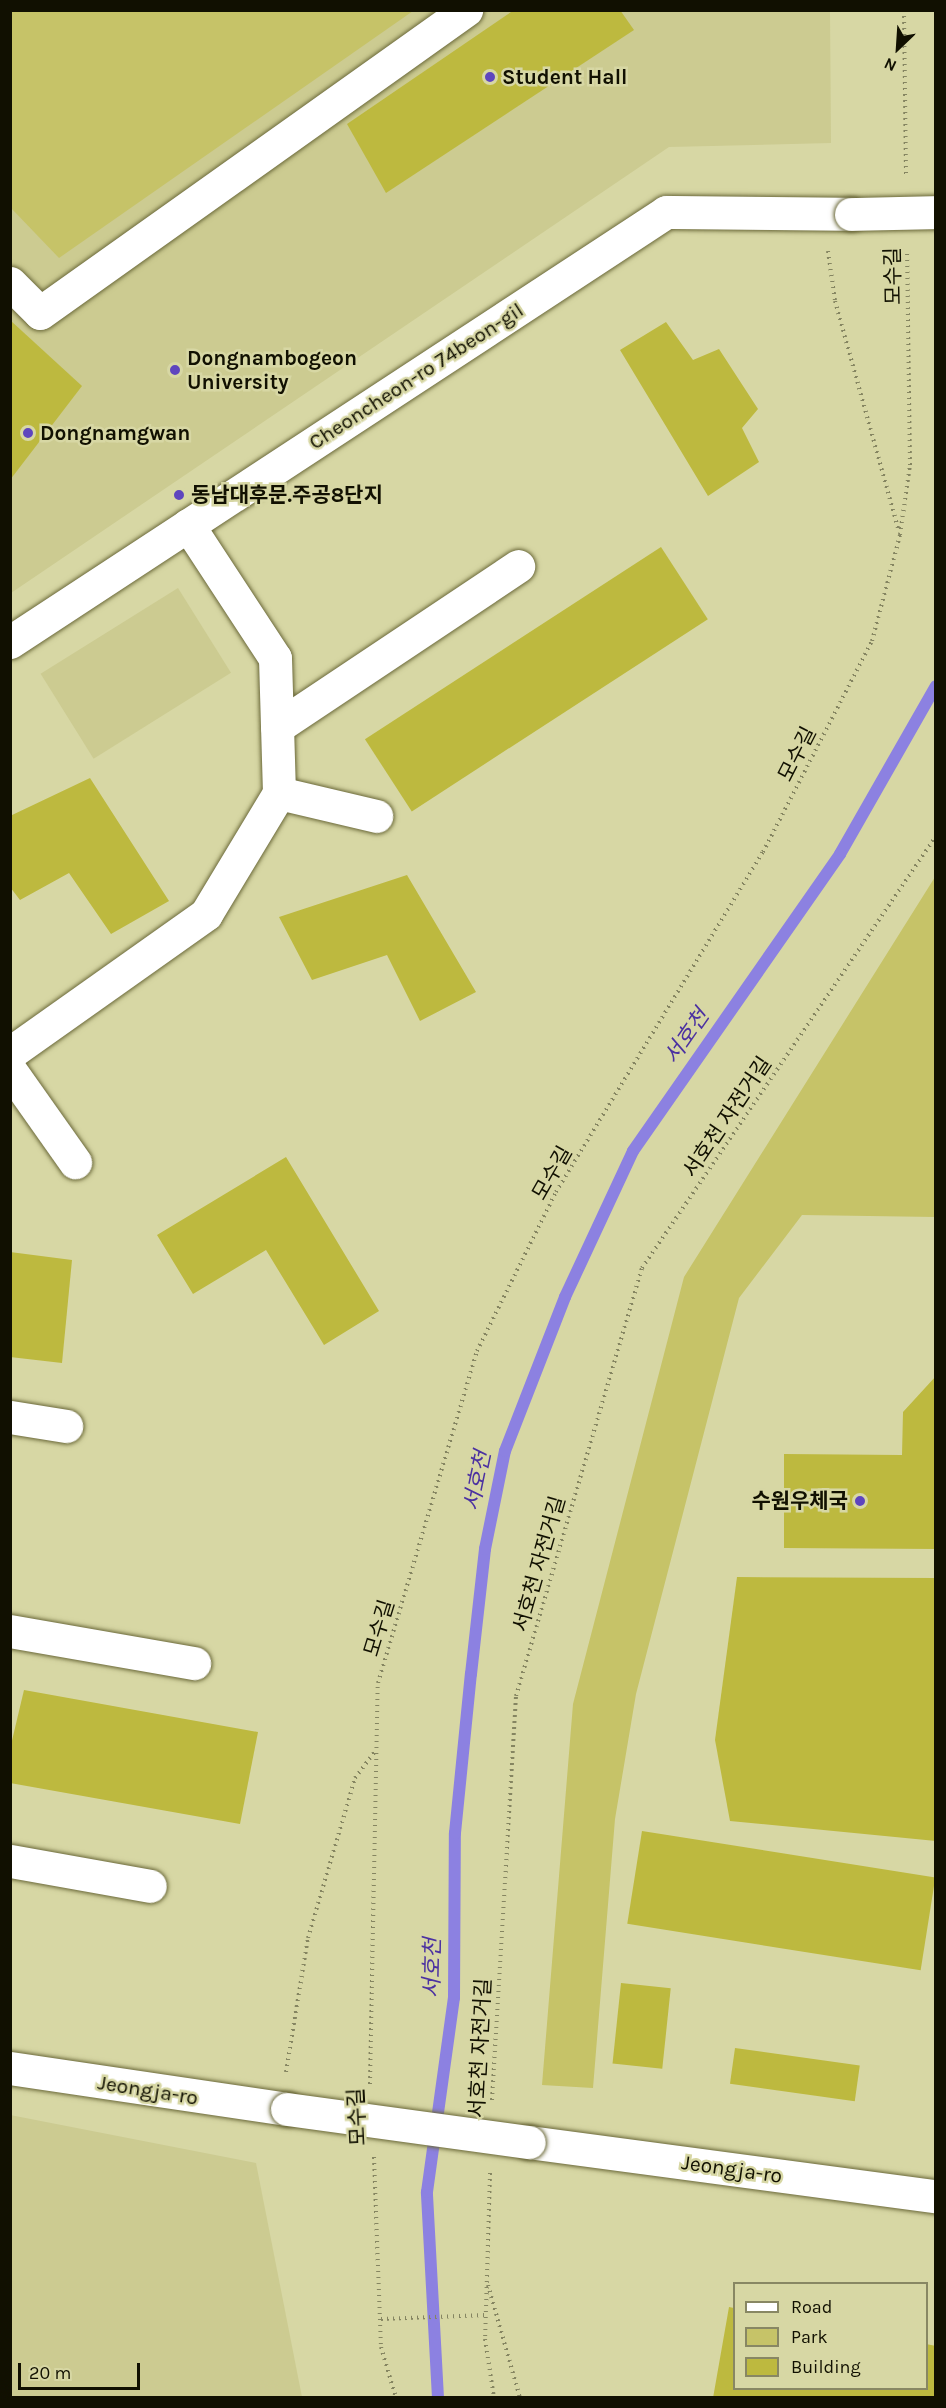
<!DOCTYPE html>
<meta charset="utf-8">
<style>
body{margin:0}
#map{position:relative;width:946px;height:2408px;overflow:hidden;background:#d7d7a4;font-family:Karla,"Noto Sans KR",sans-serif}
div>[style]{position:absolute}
.built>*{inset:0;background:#cccb91;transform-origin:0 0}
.green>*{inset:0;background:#c6c368}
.stream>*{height:12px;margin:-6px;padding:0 6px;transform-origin:6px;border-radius:6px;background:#8c81e1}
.building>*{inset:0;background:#bdb93f;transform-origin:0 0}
.path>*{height:4px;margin-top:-2px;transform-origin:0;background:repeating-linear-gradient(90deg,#858561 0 1.5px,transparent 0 6px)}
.roads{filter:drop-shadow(0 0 2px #6b693a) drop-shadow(0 0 2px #6b693a)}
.minor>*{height:33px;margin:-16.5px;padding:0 16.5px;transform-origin:16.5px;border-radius:16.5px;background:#fff}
.bridges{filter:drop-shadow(0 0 2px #6b693a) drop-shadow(0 0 2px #6b693a)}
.minor-bridge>*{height:33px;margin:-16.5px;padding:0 16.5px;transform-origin:16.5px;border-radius:16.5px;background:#fff}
.dots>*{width:16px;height:16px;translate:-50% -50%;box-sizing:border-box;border:3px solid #d7d7a4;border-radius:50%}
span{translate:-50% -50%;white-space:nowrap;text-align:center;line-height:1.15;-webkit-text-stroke:5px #d7d7a4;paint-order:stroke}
.poi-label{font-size:21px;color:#111001;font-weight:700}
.left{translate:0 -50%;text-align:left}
.right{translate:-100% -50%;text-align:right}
.street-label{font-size:21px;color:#111001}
.water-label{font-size:22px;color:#4b31a1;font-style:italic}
.frame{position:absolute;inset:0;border:12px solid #111001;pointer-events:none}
.legend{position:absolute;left:733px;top:2282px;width:195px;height:108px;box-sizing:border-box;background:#d7d7a4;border:2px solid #888763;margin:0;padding:8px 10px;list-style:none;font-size:18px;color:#111001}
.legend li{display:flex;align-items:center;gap:12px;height:30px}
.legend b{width:30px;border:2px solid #888763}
.north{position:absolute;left:868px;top:18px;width:60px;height:60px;-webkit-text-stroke:4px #d7d7a4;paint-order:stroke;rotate:205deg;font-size:16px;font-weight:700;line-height:24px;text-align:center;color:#111001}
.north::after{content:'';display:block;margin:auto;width:21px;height:27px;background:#111001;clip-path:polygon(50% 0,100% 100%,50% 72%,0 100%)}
.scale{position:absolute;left:18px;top:2363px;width:122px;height:27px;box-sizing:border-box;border:3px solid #111001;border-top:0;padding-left:8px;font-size:18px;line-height:21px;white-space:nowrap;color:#111001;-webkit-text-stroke:4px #d7d7a4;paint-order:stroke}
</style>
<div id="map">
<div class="built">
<i style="clip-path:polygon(11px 11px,830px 11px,831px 143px,669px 147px,11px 593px)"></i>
<i style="left:178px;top:588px;width:100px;height:162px;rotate:58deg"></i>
<i style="clip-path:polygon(10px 2115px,256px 2163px,302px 2397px,11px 2397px)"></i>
</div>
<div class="green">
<i style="clip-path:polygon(11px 10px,413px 10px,413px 11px,59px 258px,11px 208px)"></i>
<i style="clip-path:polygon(935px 877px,935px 1217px,802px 1215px,739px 1298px,636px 1694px,615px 1819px,593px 2088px,542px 2085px,573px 1704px,684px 1277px)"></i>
</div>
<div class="stream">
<i style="left:438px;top:2398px;width:206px;rotate:-93.1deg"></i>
<i style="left:427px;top:2192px;width:196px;rotate:-82.1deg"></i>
<i style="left:454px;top:1998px;width:165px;rotate:-89.7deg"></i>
<i style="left:455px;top:1833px;width:160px;rotate:-84.3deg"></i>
<i style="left:471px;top:1674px;width:126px;rotate:-83.6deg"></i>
<i style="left:485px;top:1549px;width:100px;rotate:-78.5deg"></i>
<i style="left:505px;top:1451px;width:165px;rotate:-68.7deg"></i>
<i style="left:565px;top:1297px;width:161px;rotate:-65deg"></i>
<i style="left:633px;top:1151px;width:362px;rotate:-55.1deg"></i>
<i style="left:840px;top:854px;width:193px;rotate:-60.3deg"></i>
</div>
<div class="building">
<i style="clip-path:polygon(514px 10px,620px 10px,634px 30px,386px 193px,347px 124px)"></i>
<i style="clip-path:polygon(10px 320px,82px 386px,10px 480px)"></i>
<i style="clip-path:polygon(666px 322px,693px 360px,719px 349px,758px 409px,742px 428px,759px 462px,708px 496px,620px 350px)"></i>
<i style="left:661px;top:547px;width:86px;height:353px;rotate:57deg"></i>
<i style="clip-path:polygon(90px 778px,169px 901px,111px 934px,69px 873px,20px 900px,10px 887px,10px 816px)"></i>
<i style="clip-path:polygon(407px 875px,476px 992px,420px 1021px,387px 955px,312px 980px,279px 917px)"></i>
<i style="clip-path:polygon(286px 1157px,379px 1311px,324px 1345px,266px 1250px,193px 1294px,157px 1235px)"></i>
<i style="clip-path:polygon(10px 1252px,72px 1260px,62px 1363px,10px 1357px)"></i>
<i style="clip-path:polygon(936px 1376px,936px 1549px,784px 1548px,784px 1454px,902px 1455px,903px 1412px)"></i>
<i style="clip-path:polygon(737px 1577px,936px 1578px,936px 1841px,730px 1821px,715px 1740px)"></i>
<i style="clip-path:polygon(24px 1690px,258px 1732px,240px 1824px,10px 1783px,10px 1749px)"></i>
<i style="left:642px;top:1831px;width:297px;height:94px;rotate:9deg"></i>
<i style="left:621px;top:1983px;width:50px;height:81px;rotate:6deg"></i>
<i style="left:735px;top:2048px;width:126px;height:36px;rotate:8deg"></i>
<i style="clip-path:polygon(729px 2307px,734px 2308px,734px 2388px,926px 2388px,926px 2344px,936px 2346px,936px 2398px,713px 2398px)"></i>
</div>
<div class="path">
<i style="left:904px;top:10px;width:165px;rotate:89.3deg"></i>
<i style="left:828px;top:251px;width:50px;rotate:82deg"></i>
<i style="left:835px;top:301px;width:240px;rotate:74.5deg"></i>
<i style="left:286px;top:2072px;width:136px;rotate:-80.7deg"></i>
<i style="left:308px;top:1938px;width:167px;rotate:-73.6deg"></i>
<i style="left:355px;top:1778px;width:35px;rotate:-53deg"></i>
<i style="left:370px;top:2084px;width:401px;rotate:-88.9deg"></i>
<i style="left:378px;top:1683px;width:346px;rotate:-73.4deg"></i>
<i style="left:477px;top:1351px;width:178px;rotate:-63.6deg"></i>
<i style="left:556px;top:1192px;width:398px;rotate:-58.7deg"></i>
<i style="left:763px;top:852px;width:237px;rotate:-62.7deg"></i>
<i style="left:872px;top:641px;width:110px;rotate:-75.2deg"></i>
<i style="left:900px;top:535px;width:71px;rotate:-81.9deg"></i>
<i style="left:910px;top:465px;width:216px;rotate:-90.8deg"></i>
<i style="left:492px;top:2100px;width:405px;rotate:-86.6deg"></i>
<i style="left:516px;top:1696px;width:446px;rotate:-73.6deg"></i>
<i style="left:642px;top:1268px;width:523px;rotate:-55.76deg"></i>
<i style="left:374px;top:2157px;width:190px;rotate:87.9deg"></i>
<i style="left:381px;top:2347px;width:53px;rotate:73.6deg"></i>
<i style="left:490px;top:2173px;width:166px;rotate:91.7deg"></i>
<i style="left:485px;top:2339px;width:60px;rotate:81.3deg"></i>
<i style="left:488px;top:2285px;width:117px;rotate:74.2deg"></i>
<i style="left:381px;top:2319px;width:104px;rotate:-2.2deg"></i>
</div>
<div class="roads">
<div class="minor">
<i style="left:10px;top:283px;width:42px;rotate:45deg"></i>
<i style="left:40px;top:313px;width:523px;rotate:-35.42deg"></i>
<i style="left:10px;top:642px;width:784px;rotate:-33.24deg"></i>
<i style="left:666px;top:212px;width:185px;rotate:0.6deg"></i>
<i style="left:277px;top:727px;width:290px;rotate:-33.7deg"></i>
<i style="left:279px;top:793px;width:100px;rotate:13.3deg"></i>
<i style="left:10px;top:1053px;width:240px;rotate:-35.3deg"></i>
<i style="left:206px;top:914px;width:141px;rotate:-58.9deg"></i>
<i style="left:279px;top:793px;width:135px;rotate:-91.7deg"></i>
<i style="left:275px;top:658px;width:159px;rotate:-123.2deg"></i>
<i style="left:10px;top:1070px;width:113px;rotate:54.8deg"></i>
<i style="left:10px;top:1417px;width:57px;rotate:9.1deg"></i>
<i style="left:10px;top:1631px;width:187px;rotate:9.9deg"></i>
<i style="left:10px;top:1861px;width:142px;rotate:10.1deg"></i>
<i style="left:10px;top:2068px;width:280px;rotate:8.4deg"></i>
<i style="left:529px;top:2142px;width:411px;rotate:7.6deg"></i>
</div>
</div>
<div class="bridges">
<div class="minor-bridge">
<i style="left:851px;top:214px;width:85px;rotate:-1.3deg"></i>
<i style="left:287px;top:2109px;width:244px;rotate:7.8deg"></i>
</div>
</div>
<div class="dots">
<i style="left:490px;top:77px;background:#5e45be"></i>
<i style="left:175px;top:370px;background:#5e45be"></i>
<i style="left:28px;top:433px;background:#5e45be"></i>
<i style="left:179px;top:495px;background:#5e45be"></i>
<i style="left:860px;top:1501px;background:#5e45be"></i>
</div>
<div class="poi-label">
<span class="left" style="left:502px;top:77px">Student Hall</span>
<span class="left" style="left:187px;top:370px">Dongnambogeon<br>University</span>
<span class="left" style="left:40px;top:433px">Dongnamgwan</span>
<span class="left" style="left:191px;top:495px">동남대후문.주공8단지</span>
<span class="right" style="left:848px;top:1501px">수원우체국</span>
</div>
<div class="street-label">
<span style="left:893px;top:276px;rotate:-91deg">모수길</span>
<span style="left:416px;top:376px;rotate:-33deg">Cheoncheon-ro 74beon-gil</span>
<span style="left:797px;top:754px;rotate:-63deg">모수길</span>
<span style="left:727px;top:1117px;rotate:-56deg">서호천 자전거길</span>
<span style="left:552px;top:1173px;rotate:-60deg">모수길</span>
<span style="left:539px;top:1564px;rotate:-74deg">서호천 자전거길</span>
<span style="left:379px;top:1628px;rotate:-73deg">모수길</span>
<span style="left:480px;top:2048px;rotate:-87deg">서호천 자전거길</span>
<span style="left:148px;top:2090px;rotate:9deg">Jeongja-ro</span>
<span style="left:357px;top:2117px;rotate:-93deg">모수길</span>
<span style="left:732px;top:2169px;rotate:8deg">Jeongja-ro</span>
</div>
<div class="water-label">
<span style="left:687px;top:1037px;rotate:-55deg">서호천</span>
<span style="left:478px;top:1481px;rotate:-78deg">서호천</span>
<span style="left:433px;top:1968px;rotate:-89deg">서호천</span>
</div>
<div class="frame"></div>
<ul class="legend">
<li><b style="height:8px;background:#fff"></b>Road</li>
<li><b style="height:16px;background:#c6c368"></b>Park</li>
<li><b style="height:16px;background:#bdb93f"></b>Building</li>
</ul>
<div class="north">N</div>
<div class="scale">20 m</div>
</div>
